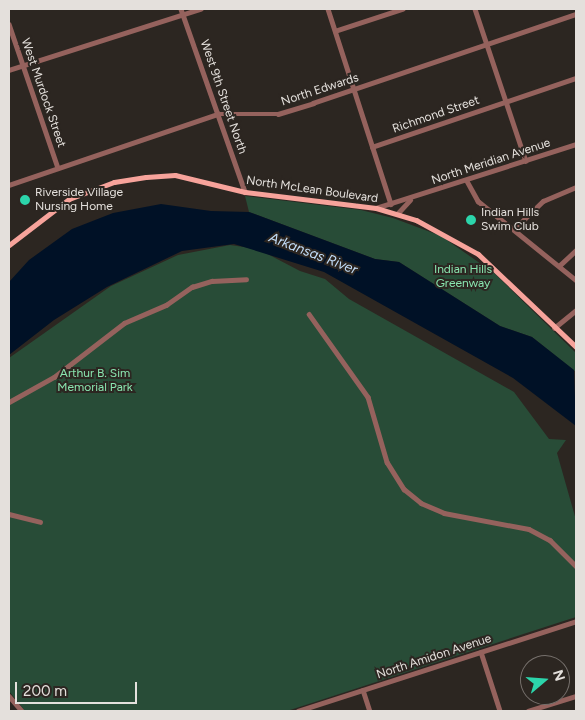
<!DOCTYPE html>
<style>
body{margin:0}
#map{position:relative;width:585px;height:720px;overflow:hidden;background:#2c2621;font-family:Figtree,sans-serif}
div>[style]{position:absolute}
.green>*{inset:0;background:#284c37}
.water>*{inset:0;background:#001126}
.minor>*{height:4.5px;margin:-2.25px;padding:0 2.25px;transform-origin:2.25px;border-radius:2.25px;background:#95625d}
.major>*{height:5px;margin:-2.5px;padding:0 2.5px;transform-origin:2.5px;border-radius:2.5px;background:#f7a39b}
.dots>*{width:14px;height:14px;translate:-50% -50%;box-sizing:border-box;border:2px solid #2c2621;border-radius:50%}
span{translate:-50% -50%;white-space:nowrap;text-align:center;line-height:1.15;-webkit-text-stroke:4px #2c2621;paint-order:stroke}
.street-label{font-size:12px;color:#e4e0dc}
.poi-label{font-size:12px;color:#e4e0dc}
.left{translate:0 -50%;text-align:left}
.park-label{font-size:12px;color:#89e5af}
.water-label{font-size:14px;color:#c2ddf8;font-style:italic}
.frame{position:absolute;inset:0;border:10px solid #e4e0dc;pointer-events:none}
.north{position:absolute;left:520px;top:655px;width:50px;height:50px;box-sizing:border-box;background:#2c2621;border:1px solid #76706c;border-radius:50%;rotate:72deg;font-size:14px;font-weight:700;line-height:20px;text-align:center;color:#e4e0dc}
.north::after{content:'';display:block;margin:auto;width:18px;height:22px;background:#2cd5ab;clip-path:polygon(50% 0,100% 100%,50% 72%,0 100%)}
.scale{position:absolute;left:15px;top:682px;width:122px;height:22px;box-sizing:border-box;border:2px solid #e4e0dc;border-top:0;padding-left:6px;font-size:15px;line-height:18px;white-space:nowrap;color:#e4e0dc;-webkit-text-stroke:4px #2c2621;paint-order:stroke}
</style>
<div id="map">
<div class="green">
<i style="clip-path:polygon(245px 196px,361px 210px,393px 218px,441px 236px,494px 273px,576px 353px,576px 372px,532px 337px,500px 326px,399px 262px,375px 259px,249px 212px)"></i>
<i style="clip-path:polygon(230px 245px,258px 249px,300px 271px,325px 279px,349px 299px,514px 392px,549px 439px,566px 440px,557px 453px,576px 520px,576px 617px,287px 711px,25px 711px,9px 691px,9px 358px,111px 286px,178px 255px)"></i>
</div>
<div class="water">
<i style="clip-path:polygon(161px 204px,211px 211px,249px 212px,375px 259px,399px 262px,500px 326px,532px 337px,574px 370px,576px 426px,513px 378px,324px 272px,234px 244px,182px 251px,107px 287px,54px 320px,9px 355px,9px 282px,29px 260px,72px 229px,113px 213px)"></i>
</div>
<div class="minor">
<i style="left:181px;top:9px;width:194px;rotate:70.7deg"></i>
<i style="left:328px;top:9px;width:205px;rotate:72.1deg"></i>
<i style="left:475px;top:9px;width:160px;rotate:71.5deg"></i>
<i style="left:9px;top:24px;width:152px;rotate:71.2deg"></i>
<i style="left:335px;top:31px;width:71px;rotate:-18.2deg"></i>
<i style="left:9px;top:70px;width:201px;rotate:-17.7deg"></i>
<i style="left:372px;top:147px;width:215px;rotate:-18.7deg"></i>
<i style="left:467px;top:181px;width:23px;rotate:61deg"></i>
<i style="left:478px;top:201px;width:126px;rotate:38.9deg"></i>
<i style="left:9px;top:185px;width:221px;rotate:-18.8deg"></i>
<i style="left:218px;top:114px;width:60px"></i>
<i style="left:278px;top:114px;width:37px;rotate:-17deg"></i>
<i style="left:313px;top:103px;width:278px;rotate:-18.7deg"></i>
<i style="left:376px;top:208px;width:210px;rotate:-17.7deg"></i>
<i style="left:397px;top:214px;width:19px;rotate:-47deg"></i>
<i style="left:514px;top:229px;width:40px;rotate:-44deg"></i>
<i style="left:543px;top:201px;width:36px;rotate:-23deg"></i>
<i style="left:559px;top:266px;width:23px;rotate:-43deg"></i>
<i style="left:309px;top:314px;width:102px;rotate:54.6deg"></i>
<i style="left:368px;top:397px;width:68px;rotate:73.7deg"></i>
<i style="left:387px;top:462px;width:32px;rotate:58deg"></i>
<i style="left:404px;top:489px;width:22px;rotate:39deg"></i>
<i style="left:421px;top:503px;width:25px;rotate:23deg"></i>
<i style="left:444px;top:513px;width:86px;rotate:10.7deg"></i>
<i style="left:529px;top:529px;width:24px;rotate:28deg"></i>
<i style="left:550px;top:540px;width:37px;rotate:45deg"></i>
<i style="left:554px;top:328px;width:28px;rotate:-39deg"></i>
<i style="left:9px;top:402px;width:51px;rotate:-29.1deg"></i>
<i style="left:54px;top:377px;width:88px;rotate:-37.6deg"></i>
<i style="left:124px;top:323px;width:46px;rotate:-23.2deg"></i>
<i style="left:166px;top:305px;width:32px;rotate:-35deg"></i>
<i style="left:192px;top:287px;width:21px;rotate:-17deg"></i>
<i style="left:212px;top:281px;width:34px;rotate:-3deg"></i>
<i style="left:9px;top:514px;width:32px;rotate:14deg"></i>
<i style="left:481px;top:652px;width:62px;rotate:72.1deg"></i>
<i style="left:363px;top:690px;width:22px;rotate:72deg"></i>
<i style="left:9px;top:696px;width:20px;rotate:49deg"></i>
<i style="left:298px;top:711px;width:292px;rotate:-17.9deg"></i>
<i style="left:528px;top:711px;width:50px;rotate:-17.4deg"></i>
</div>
<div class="major">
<i style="left:9px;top:245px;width:76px;rotate:-37.5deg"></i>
<i style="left:69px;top:199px;width:48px;rotate:-20.7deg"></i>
<i style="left:114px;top:182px;width:32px;rotate:-9deg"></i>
<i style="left:146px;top:177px;width:29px;rotate:-4deg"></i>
<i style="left:175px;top:175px;width:72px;rotate:13.7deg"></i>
<i style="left:245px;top:192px;width:132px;rotate:7deg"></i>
<i style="left:376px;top:208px;width:42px;rotate:16.7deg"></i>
<i style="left:416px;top:220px;width:71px;rotate:28.7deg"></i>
<i style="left:478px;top:254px;width:135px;rotate:43.5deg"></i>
</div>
<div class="dots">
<i style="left:25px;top:200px;background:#2cd5ab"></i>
<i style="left:471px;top:220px;background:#2cd5ab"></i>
</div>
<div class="street-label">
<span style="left:320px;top:90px;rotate:-18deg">North Edwards</span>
<span style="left:43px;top:93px;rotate:71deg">West Murdock Street</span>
<span style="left:223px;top:97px;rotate:71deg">West 9th Street North</span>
<span style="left:436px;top:115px;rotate:-19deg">Richmond Street</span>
<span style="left:491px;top:162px;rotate:-18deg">North Meridian Avenue</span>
<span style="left:312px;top:190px;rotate:8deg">North McLean Boulevard</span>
<span style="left:434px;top:657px;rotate:-18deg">North Amidon Avenue</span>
</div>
<div class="poi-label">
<span class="left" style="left:35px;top:200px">Riverside Village<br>Nursing Home</span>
<span class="left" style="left:481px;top:220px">Indian Hills<br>Swim Club</span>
</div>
<div class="park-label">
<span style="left:463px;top:277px">Indian Hills<br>Greenway</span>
<span style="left:95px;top:381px">Arthur B. Sim<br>Memorial Park</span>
</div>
<div class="water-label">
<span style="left:313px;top:254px;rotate:21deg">Arkansas River</span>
</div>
<div class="frame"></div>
<div class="north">N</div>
<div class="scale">200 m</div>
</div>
